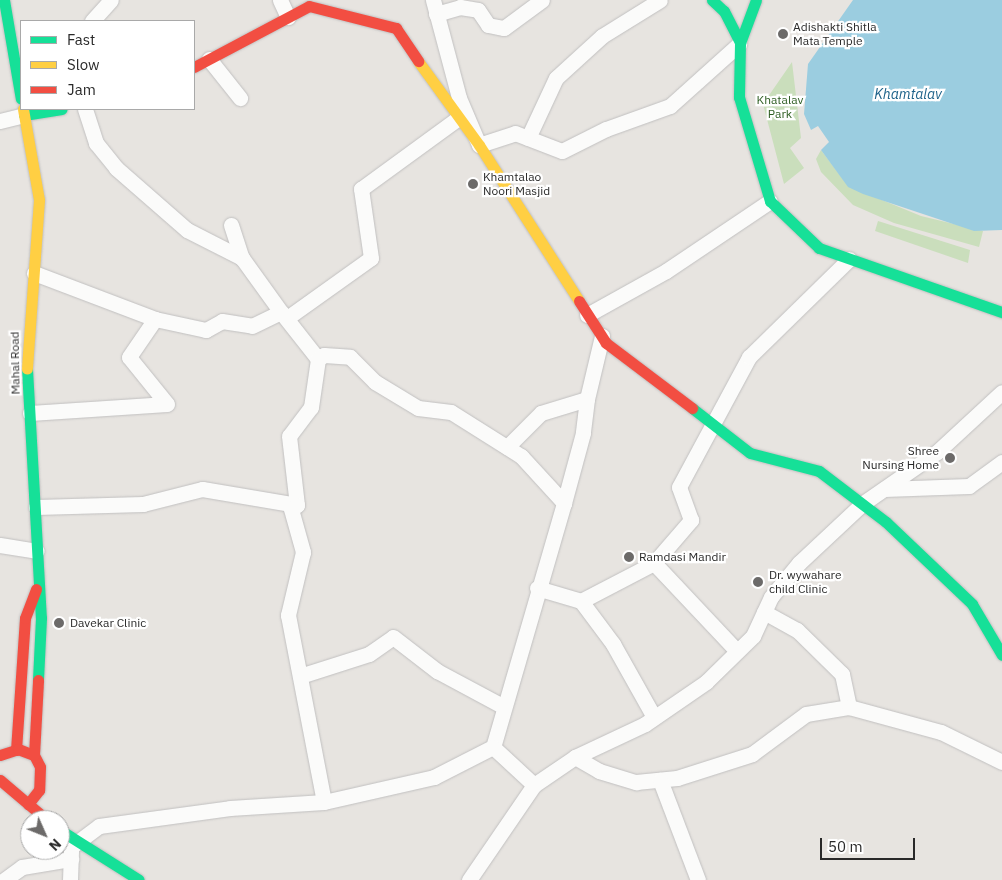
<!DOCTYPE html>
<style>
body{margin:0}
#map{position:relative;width:1002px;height:880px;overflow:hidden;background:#e7e4e0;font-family:"IBM Plex Sans",sans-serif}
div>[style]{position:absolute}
.green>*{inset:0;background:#cadebc}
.water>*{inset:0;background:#9bcde0}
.roads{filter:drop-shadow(0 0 1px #c1c0c0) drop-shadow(0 0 1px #c1c0c0)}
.street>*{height:15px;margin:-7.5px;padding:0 7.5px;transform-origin:7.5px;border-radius:7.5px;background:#fbfbfa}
.fast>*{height:11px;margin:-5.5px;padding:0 5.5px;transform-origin:5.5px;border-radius:5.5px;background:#16e098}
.slow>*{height:11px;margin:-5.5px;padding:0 5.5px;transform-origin:5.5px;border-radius:5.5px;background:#ffcf43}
.jam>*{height:11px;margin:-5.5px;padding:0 5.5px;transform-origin:5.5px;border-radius:5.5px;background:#f24e42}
.dots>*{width:14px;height:14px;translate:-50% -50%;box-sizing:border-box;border:2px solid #fff;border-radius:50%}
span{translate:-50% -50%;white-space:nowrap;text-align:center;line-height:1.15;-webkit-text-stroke:4.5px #fff;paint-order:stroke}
.poi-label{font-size:12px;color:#292929}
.left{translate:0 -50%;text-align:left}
.right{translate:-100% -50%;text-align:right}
.park-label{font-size:12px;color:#2d5d22}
.street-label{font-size:12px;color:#292929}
.water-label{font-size:14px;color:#1d6289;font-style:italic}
.legend{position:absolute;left:20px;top:20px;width:175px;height:90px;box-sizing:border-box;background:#fff;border:1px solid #a9a9a9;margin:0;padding:6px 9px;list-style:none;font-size:15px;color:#292929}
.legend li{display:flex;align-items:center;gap:10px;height:25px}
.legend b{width:25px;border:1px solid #a9a9a9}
.north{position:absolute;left:20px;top:810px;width:50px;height:50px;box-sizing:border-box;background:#fff;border:1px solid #a9a9a9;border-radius:50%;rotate:134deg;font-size:14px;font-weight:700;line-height:20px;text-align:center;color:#292929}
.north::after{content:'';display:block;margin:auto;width:18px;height:22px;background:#6c6a69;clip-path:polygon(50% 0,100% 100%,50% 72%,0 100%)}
.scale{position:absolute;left:820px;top:838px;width:95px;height:22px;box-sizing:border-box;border:2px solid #292929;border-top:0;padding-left:6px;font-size:15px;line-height:18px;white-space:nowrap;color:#292929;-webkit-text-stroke:4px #fff;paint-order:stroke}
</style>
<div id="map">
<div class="green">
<i style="clip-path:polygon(792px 62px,801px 138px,790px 148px,804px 168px,784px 184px,763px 104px)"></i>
<i style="clip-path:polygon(821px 150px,848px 186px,921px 216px,983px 231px,979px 247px,894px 223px,853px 205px,821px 172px,816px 159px)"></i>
<i style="clip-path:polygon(878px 221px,970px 250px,968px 263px,875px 231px)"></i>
</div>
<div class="water">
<i style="clip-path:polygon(853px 0,1002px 0,1002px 230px,974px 231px,863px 194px,848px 187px,821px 150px,829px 142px,818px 126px,811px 130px,804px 114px,808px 64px)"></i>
</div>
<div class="roads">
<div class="street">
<i style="left:280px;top:0;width:19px;rotate:65deg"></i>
<i style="left:433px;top:0;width:101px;rotate:75.1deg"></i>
<i style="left:459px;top:98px;width:51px;rotate:66.9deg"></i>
<i style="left:479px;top:145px;width:38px;rotate:-18deg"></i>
<i style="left:515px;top:133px;width:50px;rotate:21deg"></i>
<i style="left:562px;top:151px;width:49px;rotate:-26.6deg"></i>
<i style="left:606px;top:129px;width:68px;rotate:-19.8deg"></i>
<i style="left:670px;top:106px;width:93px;rotate:-41.9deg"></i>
<i style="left:436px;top:14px;width:25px;rotate:-16deg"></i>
<i style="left:460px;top:7px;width:18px;rotate:9deg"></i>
<i style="left:478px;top:10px;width:18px;rotate:56deg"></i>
<i style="left:488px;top:25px;width:16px;rotate:11deg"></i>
<i style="left:504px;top:28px;width:47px;rotate:-36.4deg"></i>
<i style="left:92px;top:21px;width:28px;rotate:-48deg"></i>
<i style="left:209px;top:59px;width:50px;rotate:51.5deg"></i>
<i style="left:85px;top:109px;width:36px;rotate:72deg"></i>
<i style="left:96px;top:143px;width:32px;rotate:51deg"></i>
<i style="left:116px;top:168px;width:94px;rotate:41.1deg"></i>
<i style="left:187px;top:230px;width:62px;rotate:27deg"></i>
<i style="left:0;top:121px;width:25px;rotate:-14deg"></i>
<i style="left:528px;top:138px;width:66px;rotate:-65deg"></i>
<i style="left:556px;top:78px;width:62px;rotate:-42.4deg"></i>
<i style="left:602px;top:36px;width:68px;rotate:-31.8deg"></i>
<i style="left:231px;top:225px;width:35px;rotate:72deg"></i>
<i style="left:242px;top:258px;width:67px;rotate:54.2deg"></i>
<i style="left:34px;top:273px;width:129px;rotate:20.8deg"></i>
<i style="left:155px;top:319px;width:52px;rotate:12.2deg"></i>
<i style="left:206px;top:330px;width:18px;rotate:-29deg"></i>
<i style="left:222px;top:321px;width:30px;rotate:9deg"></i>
<i style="left:252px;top:326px;width:32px;rotate:-26deg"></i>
<i style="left:281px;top:312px;width:60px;rotate:51.8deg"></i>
<i style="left:318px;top:359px;width:49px;rotate:98.3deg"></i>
<i style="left:311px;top:407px;width:36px;rotate:127deg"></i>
<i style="left:289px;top:436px;width:69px;rotate:83.4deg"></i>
<i style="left:297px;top:505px;width:96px;rotate:-170.4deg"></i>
<i style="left:202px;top:489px;width:61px;rotate:165.7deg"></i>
<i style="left:143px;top:504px;width:107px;rotate:178.4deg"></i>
<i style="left:587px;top:315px;width:90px;rotate:-29.1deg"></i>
<i style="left:666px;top:271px;width:125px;rotate:-33.9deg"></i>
<i style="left:287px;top:318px;width:103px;rotate:-35.5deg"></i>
<i style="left:371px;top:258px;width:70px;rotate:-98.2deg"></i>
<i style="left:361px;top:189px;width:119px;rotate:-36.1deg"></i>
<i style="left:318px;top:359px;width:7px;rotate:-34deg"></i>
<i style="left:324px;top:355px;width:26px;rotate:4deg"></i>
<i style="left:350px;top:357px;width:35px;rotate:45deg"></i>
<i style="left:375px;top:382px;width:50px;rotate:31.2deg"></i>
<i style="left:418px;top:408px;width:33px;rotate:7deg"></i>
<i style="left:451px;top:412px;width:83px;rotate:32.2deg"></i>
<i style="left:521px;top:456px;width:64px;rotate:47.5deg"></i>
<i style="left:564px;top:503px;width:254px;rotate:106.2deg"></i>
<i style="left:587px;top:399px;width:65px;rotate:-76.6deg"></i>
<i style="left:30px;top:413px;width:137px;rotate:-3.8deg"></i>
<i style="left:167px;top:404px;width:60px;rotate:-129deg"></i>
<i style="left:129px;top:357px;width:46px;rotate:-55.6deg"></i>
<i style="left:507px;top:447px;width:48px;rotate:-45deg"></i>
<i style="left:541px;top:413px;width:48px;rotate:-16.9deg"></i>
<i style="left:587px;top:399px;width:34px;rotate:97deg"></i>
<i style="left:583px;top:433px;width:73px;rotate:105.2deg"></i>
<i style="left:884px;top:489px;width:85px;rotate:-2deg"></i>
<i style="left:969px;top:486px;width:41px;rotate:-36deg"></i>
<i style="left:297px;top:505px;width:7px;rotate:146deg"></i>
<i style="left:291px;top:509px;width:45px;rotate:74.4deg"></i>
<i style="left:303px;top:552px;width:65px;rotate:103.4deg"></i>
<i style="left:288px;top:615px;width:190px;rotate:79.1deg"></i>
<i style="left:0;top:545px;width:37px;rotate:9deg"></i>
<i style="left:654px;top:563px;width:57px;rotate:-49.3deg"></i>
<i style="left:691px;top:520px;width:35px;rotate:-110deg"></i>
<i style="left:679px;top:487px;width:148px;rotate:-61.7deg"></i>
<i style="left:749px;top:357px;width:140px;rotate:-44.4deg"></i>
<i style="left:537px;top:588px;width:46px;rotate:16.5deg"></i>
<i style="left:581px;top:601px;width:54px;rotate:53.3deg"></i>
<i style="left:613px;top:644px;width:84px;rotate:60.7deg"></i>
<i style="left:581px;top:601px;width:82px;rotate:-27.5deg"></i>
<i style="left:654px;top:563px;width:121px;rotate:46.7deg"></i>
<i style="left:764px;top:612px;width:38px;rotate:29deg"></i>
<i style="left:797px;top:630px;width:63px;rotate:44.4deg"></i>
<i style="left:842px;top:674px;width:34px;rotate:78deg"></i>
<i style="left:300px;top:676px;width:72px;rotate:-17.7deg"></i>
<i style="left:369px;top:654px;width:29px;rotate:-35deg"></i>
<i style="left:393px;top:637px;width:56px;rotate:37.7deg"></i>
<i style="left:437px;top:671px;width:76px;rotate:28.2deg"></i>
<i style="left:575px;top:757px;width:28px;rotate:30deg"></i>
<i style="left:599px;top:771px;width:39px;rotate:17deg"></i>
<i style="left:636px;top:782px;width:41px;rotate:-5.6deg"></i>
<i style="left:677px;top:778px;width:79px;rotate:-17.7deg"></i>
<i style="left:752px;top:754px;width:67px;rotate:-36.5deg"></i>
<i style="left:806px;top:714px;width:44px;rotate:-9.2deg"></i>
<i style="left:849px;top:707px;width:95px;rotate:15.2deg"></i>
<i style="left:941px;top:732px;width:68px;rotate:26.2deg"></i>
<i style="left:660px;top:780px;width:107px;rotate:69.2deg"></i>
<i style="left:4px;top:880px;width:22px;rotate:-36deg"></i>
<i style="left:22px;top:867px;width:50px;rotate:-9.3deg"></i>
<i style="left:70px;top:880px;width:33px;rotate:-88deg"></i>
<i style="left:71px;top:847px;width:35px;rotate:-37deg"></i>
<i style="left:99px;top:826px;width:132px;rotate:-7.8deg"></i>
<i style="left:230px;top:808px;width:94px;rotate:-3.7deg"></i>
<i style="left:324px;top:802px;width:113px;rotate:-12.8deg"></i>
<i style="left:434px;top:777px;width:66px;rotate:-27deg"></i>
<i style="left:493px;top:747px;width:56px;rotate:42.8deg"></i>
<i style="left:469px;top:880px;width:115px;rotate:-55.6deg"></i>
<i style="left:534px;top:785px;width:50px;rotate:-34.3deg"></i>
<i style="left:575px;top:757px;width:77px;rotate:-25.2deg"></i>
<i style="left:645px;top:724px;width:74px;rotate:-34.5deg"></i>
<i style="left:706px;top:682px;width:66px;rotate:-44.4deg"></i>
<i style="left:753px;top:636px;width:43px;rotate:-65.2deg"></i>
<i style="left:771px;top:597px;width:44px;rotate:-50.5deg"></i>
<i style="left:799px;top:563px;width:86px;rotate:-43.1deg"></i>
<i style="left:862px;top:504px;width:91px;rotate:-34.7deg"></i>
<i style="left:937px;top:452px;width:88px;rotate:-42.7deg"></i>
</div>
<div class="fast">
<i style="left:4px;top:0;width:100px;rotate:80.3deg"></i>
<i style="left:712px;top:0;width:16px;rotate:43deg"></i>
<i style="left:724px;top:11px;width:36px;rotate:63deg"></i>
<i style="left:756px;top:0;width:46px;rotate:110.4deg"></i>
<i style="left:740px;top:43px;width:54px;rotate:91.1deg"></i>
<i style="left:739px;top:97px;width:109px;rotate:73.4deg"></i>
<i style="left:770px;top:201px;width:68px;rotate:43.8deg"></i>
<i style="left:819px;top:248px;width:194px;rotate:19.3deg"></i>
<i style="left:24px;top:115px;width:38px;rotate:-9deg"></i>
<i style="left:27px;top:369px;width:249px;rotate:86.8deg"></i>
<i style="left:41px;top:618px;width:62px;rotate:92.8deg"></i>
<i style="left:692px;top:408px;width:73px;rotate:37.8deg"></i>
<i style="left:750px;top:453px;width:71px;rotate:14.6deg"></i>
<i style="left:819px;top:471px;width:84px;rotate:37.3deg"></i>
<i style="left:886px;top:522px;width:119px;rotate:43.6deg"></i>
<i style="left:972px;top:604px;width:59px;rotate:59.5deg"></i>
<i style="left:60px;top:830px;width:93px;rotate:32.3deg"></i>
</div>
<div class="slow">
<i style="left:418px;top:61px;width:104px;rotate:54deg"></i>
<i style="left:479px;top:145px;width:185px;rotate:57.3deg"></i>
<i style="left:23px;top:109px;width:92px;rotate:80deg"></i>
<i style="left:39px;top:200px;width:169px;rotate:94.1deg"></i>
</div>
<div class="jam">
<i style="left:194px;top:67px;width:130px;rotate:-27.9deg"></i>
<i style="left:309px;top:6px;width:90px;rotate:14.2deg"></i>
<i style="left:396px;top:28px;width:40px;rotate:56deg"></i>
<i style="left:579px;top:301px;width:50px;rotate:57.3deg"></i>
<i style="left:606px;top:343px;width:108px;rotate:37.1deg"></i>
<i style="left:16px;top:750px;width:132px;rotate:-86.1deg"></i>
<i style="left:25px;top:618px;width:31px;rotate:-69deg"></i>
<i style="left:0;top:755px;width:19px;rotate:-18deg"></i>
<i style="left:18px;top:749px;width:17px;rotate:21deg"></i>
<i style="left:34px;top:755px;width:13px;rotate:63deg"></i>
<i style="left:40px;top:767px;width:23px;rotate:92deg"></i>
<i style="left:39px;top:790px;width:18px;rotate:128deg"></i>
<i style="left:34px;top:755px;width:75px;rotate:-86.9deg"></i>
<i style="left:0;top:780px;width:62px;rotate:40.4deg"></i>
</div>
</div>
<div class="dots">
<i style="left:783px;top:34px;background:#6c6a69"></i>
<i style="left:473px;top:184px;background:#6c6a69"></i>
<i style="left:950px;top:458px;background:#6c6a69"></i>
<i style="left:629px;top:557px;background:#6c6a69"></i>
<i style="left:758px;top:582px;background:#6c6a69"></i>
<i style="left:59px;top:623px;background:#6c6a69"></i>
</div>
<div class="poi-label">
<span class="left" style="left:793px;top:34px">Adishakti Shitla<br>Mata Temple</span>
<span class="left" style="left:483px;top:184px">Khamtalao<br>Noori Masjid</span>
<span class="right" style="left:939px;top:458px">Shree<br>Nursing Home</span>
<span class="left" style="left:639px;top:557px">Ramdasi Mandir</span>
<span class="left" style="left:769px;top:582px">Dr. wywahare<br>child Clinic</span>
<span class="left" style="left:70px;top:623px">Davekar Clinic</span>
</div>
<div class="park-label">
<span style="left:780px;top:107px">Khatalav<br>Park</span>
</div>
<div class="street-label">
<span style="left:15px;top:363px;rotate:-91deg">Mahal Road</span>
</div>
<div class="water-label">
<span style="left:908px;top:94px">Khamtalav</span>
</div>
<ul class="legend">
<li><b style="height:6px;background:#16e098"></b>Fast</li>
<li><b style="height:6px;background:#ffcf43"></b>Slow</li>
<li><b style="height:6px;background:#f24e42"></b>Jam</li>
</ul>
<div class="north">N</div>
<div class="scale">50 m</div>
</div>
